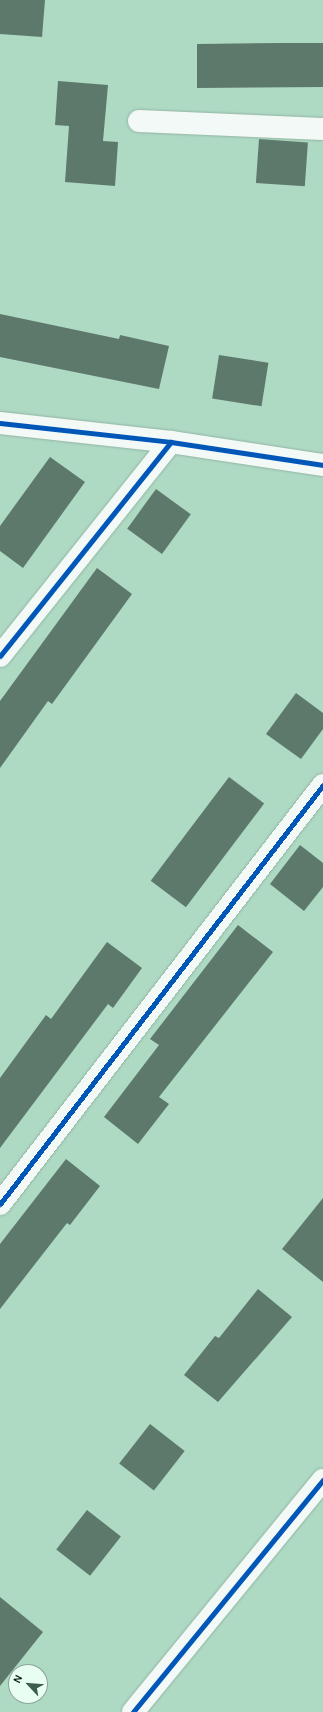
<!DOCTYPE html>
<style>
body{margin:0}
#map{position:relative;width:323px;height:1712px;overflow:hidden;background:#aed9c3;font-family:"Alegreya Sans",sans-serif}
div>[style]{position:absolute}
.building>*{inset:0;background:#5d796c;transform-origin:0 0}
.roads{filter:drop-shadow(0 0 1px #93b5a4) drop-shadow(0 0 1px #93b5a4)}
.minor>*{height:22px;margin:-11px;padding:0 11px;transform-origin:11px;border-radius:11px;background:#f3f9f6}
.cycleway>*{height:5px;margin:-2.5px;padding:0 2.5px;transform-origin:2.5px;border-radius:2.5px;background:#0057b8}
span{translate:-50% -50%;white-space:nowrap;text-align:center;line-height:1.15;-webkit-text-stroke:4px #e8fef2;paint-order:stroke}
.north{position:absolute;left:8px;top:1664px;width:40px;height:40px;box-sizing:border-box;background:#e8fef2;border:1px solid #8ba497;border-radius:50%;rotate:296deg;font-size:11px;font-weight:700;line-height:16px;text-align:center;color:#001c0e}
.north::after{content:'';display:block;margin:auto;width:14px;height:18px;background:#3d5e4d;clip-path:polygon(50% 0,100% 100%,50% 72%,0 100%)}
</style>
<div id="map">
<div class="building">
<i style="clip-path:polygon(0 0,45px 0,42px 37px,0 34px)"></i>
<i style="clip-path:polygon(280px 43px,323px 43px,323px 87px,197px 88px,197px 44px)"></i>
<i style="clip-path:polygon(58px 81px,108px 85px,103px 141px,118px 142px,115px 186px,65px 182px,69px 126px,55px 125px)"></i>
<i style="left:259px;top:139px;width:49px;height:44px;rotate:4deg"></i>
<i style="clip-path:polygon(0 314px,119px 339px,120px 335px,169px 346px,159px 389px,0 357px)"></i>
<i style="left:219px;top:355px;width:50px;height:44px;rotate:9deg"></i>
<i style="clip-path:polygon(50px 457px,85px 482px,23px 568px,0 551px,0 526px)"></i>
<i style="left:156px;top:489px;width:43px;height:49px;rotate:36deg"></i>
<i style="clip-path:polygon(97px 568px,132px 594px,52px 704px,48px 701px,0 768px,0 701px)"></i>
<i style="clip-path:polygon(296px 693px,323px 713px,323px 729px,301px 759px,266px 734px)"></i>
<i style="left:229px;top:777px;width:44px;height:130px;rotate:37deg"></i>
<i style="clip-path:polygon(300px 845px,323px 863px,323px 887px,304px 911px,270px 884px)"></i>
<i style="clip-path:polygon(238px 925px,273px 952px,159px 1097px,169px 1104px,138px 1144px,104px 1117px,159px 1045px,150px 1039px)"></i>
<i style="clip-path:polygon(107px 942px,142px 968px,113px 1008px,108px 1004px,0 1148px,0 1078px,46px 1015px,51px 1019px)"></i>
<i style="clip-path:polygon(66px 1159px,100px 1186px,70px 1225px,67px 1223px,0 1309px,0 1244px)"></i>
<i style="clip-path:polygon(323px 1198px,323px 1282px,282px 1249px)"></i>
<i style="clip-path:polygon(258px 1289px,292px 1317px,218px 1402px,184px 1375px,215px 1336px,219px 1338px)"></i>
<i style="left:150px;top:1424px;width:44px;height:50px;rotate:38deg"></i>
<i style="left:87px;top:1510px;width:43px;height:50px;rotate:38deg"></i>
<i style="clip-path:polygon(0 1597px,43px 1632px,0 1686px)"></i>
</div>
<div class="roads">
<div class="minor">
<i style="left:139px;top:121px;width:184px;rotate:2.5deg"></i>
<i style="left:0;top:423px;width:172px;rotate:6.3deg"></i>
<i style="left:171px;top:442px;width:154px;rotate:8.6deg"></i>
<i style="left:0;top:656px;width:274px;rotate:-51.4deg"></i>
<i style="left:0;top:1204px;width:529px;rotate:-52.37deg"></i>
<i style="left:133px;top:1712px;width:300px;rotate:-50.7deg"></i>
</div>
</div>
<div class="cycleway">
<i style="left:0;top:423px;width:172px;rotate:6.3deg"></i>
<i style="left:171px;top:442px;width:154px;rotate:8.6deg"></i>
<i style="left:0;top:656px;width:274px;rotate:-51.4deg"></i>
<i style="left:0;top:1204px;width:529px;rotate:-52.37deg"></i>
<i style="left:133px;top:1712px;width:300px;rotate:-50.7deg"></i>
</div>
<div class="north">N</div>
</div>
